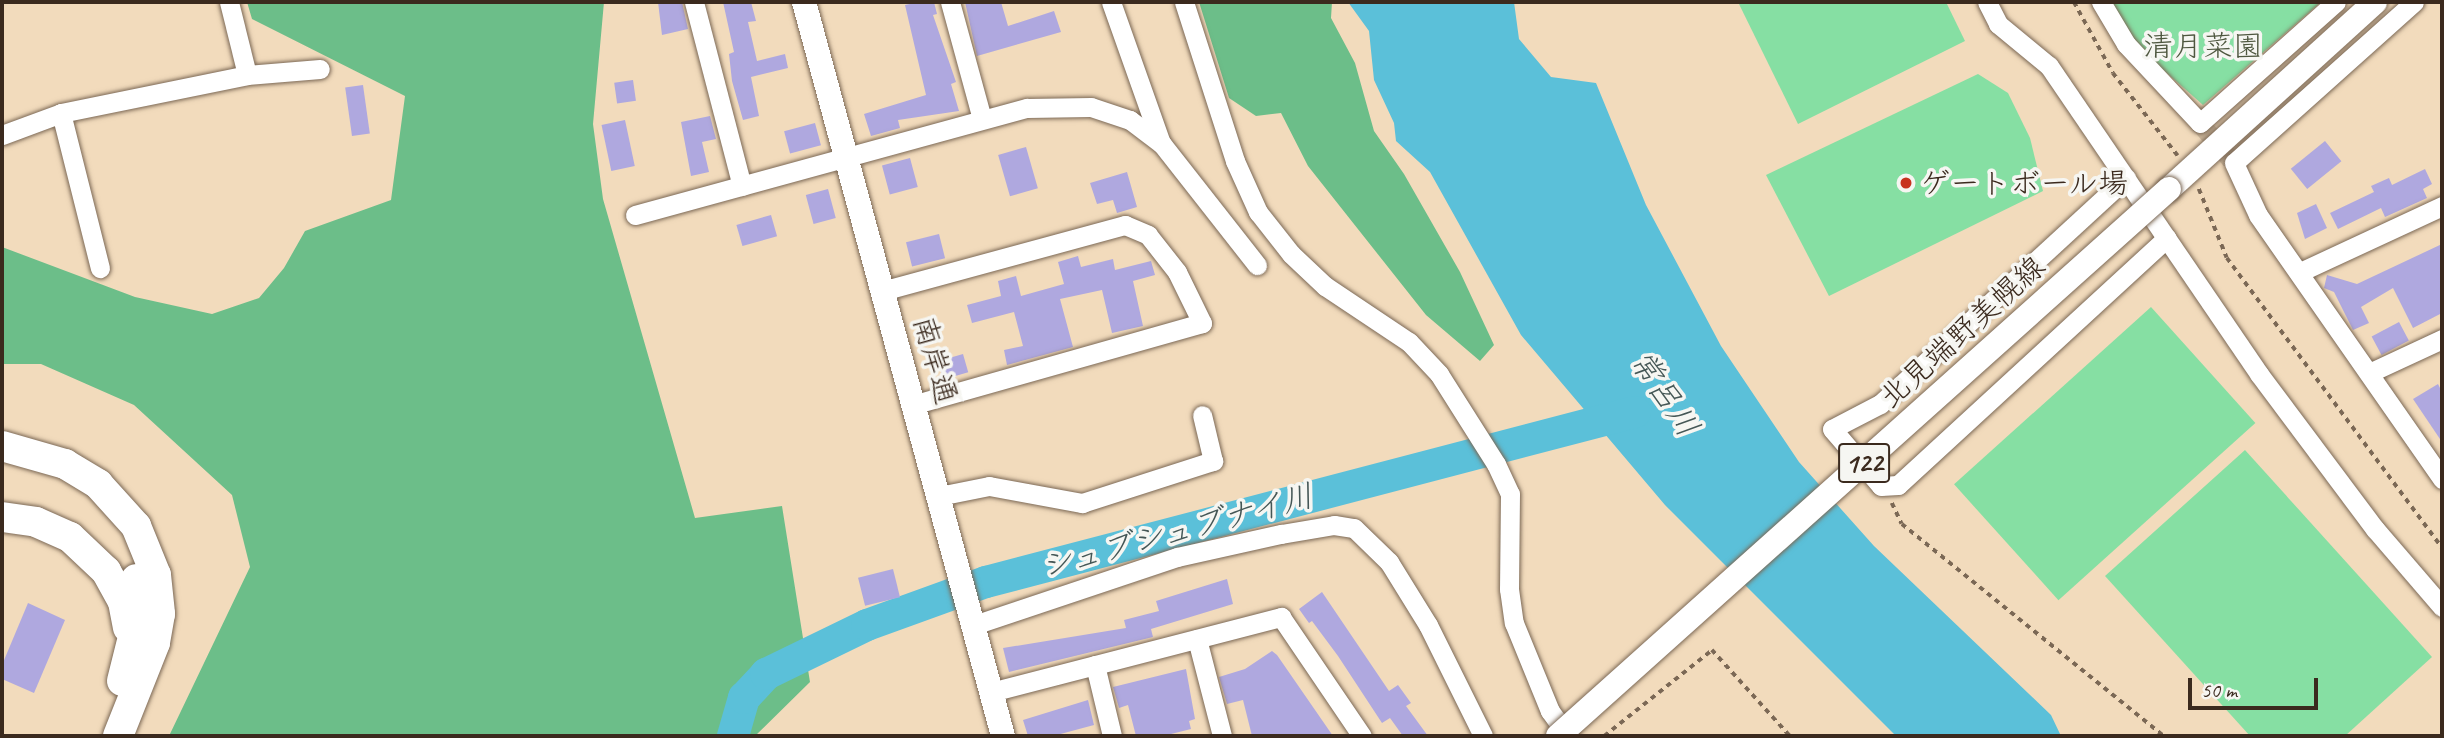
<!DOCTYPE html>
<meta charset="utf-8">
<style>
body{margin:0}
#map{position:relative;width:2444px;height:738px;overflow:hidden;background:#f2dbbc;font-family:Caveat,"Klee One",sans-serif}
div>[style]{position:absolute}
.green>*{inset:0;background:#86dfa3;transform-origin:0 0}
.forest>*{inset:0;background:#6cbe89}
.water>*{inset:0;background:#5bc0d9}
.river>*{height:32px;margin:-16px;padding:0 16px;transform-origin:16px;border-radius:16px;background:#5bc0d9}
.building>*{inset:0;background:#afa8df;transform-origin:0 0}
.minor-tunnel>*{height:19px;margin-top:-9.5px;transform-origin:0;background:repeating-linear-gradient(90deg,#cdb89c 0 19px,transparent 0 29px)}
.path>*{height:3.5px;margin-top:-1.75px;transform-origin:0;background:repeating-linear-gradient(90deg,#7b6855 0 5px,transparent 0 10px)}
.roads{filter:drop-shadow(0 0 2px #7b6855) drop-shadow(0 0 2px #7b6855)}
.minor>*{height:19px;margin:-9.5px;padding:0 9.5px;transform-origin:9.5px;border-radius:9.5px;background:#fff}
.major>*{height:24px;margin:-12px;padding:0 12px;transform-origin:12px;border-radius:12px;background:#fff}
.highway>*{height:30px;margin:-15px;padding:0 15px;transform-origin:15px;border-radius:15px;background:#fff}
.bridges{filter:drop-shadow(0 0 2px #7b6855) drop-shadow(0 0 2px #7b6855)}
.major-bridge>*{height:24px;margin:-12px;padding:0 12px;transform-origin:12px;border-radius:12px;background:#fff}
.dots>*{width:19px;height:19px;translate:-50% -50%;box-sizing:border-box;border:4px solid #f6f6f2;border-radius:50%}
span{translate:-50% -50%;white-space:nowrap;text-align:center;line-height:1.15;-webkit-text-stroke:7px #f6f6f2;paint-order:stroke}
.shield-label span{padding:2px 5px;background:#f6f6f2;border:2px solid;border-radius:5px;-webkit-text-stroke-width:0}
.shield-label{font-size:28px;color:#3b2a1e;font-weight:700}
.park-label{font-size:30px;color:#4e573f}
.poi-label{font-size:30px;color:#3b2a1e}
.left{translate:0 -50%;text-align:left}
.street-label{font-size:30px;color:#3b2a1e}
.water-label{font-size:32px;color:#455756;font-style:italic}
.frame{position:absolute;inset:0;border:4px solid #3b2a1e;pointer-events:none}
.scale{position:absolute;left:2188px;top:678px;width:130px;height:32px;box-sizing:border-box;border:4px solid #3b2a1e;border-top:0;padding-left:9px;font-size:21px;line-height:24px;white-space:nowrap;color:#3b2a1e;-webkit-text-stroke:5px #f6f6f2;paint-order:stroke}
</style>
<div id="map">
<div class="green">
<i style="clip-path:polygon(1738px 2px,1946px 2px,1965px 41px,1798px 124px)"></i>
<i style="clip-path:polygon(2111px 2px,2321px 2px,2203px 105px,2132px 42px)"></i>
<i style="clip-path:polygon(1978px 74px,2008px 93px,2030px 138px,2043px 191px,1829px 296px,1766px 175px)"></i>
<i style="left:2151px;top:307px;width:156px;height:265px;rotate:48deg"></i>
<i style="clip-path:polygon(2245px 450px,2432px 657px,2345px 736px,2250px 736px,2105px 576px)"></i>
</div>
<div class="forest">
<i style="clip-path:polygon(247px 2px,604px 2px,593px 124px,603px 199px,695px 518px,782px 506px,810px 682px,755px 736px,169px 736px,250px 567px,232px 495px,134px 405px,41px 364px,2px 364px,2px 247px,135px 297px,212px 314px,259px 298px,284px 268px,305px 231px,391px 200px,405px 96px,252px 19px)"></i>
<i style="clip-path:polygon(1199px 2px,1332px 2px,1331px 18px,1355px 63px,1374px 131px,1404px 174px,1460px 272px,1494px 345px,1480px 361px,1426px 315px,1308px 166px,1281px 113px,1256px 116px,1229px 98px)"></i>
</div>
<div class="water">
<i style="clip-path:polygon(1348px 2px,1514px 2px,1519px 39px,1551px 77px,1596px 83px,1646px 205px,1721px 346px,1799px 462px,1874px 546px,2051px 715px,2061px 736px,1896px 736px,1665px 505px,1521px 335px,1430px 172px,1396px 141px,1394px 123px,1374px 80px,1369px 31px)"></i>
</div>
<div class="river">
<i style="left:733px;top:736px;width:40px;rotate:-74deg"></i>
<i style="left:744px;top:698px;width:33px;rotate:-47deg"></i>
<i style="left:766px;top:674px;width:112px;rotate:-25.9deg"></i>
<i style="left:867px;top:625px;width:127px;rotate:-19.9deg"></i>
<i style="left:986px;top:582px;width:671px;rotate:-14.68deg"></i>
</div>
<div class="building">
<i style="clip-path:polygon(658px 2px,682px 2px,688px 29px,662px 35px)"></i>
<i style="clip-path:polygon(723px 2px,751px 2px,756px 21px,748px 22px,757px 61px,785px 54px,788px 68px,751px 77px,759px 116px,743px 120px,732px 81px,729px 54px,734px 52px)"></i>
<i style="clip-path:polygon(919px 2px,934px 2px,937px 14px,933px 15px,956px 82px,951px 84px,959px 111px,898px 120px,900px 128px,871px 136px,864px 114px,926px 95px,905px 5px)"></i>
<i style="clip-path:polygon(965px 2px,1001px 2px,1008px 26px,1054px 11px,1061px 32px,977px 56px)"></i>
<i style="left:633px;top:80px;width:21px;height:19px;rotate:82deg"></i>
<i style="left:363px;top:85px;width:49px;height:18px;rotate:82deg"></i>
<i style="clip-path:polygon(710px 116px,716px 139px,702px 142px,709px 172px,691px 176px,681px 122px)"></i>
<i style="left:625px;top:120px;width:47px;height:24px;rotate:78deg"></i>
<i style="left:815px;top:123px;width:23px;height:32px;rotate:75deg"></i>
<i style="left:2325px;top:141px;width:26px;height:44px;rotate:51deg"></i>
<i style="left:1026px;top:147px;width:43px;height:29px;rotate:74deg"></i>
<i style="left:910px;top:158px;width:30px;height:29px;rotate:75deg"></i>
<i style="clip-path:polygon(2425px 169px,2432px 184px,2423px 189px,2427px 198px,2385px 217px,2381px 208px,2338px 229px,2330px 213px,2374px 192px,2371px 186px,2389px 178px,2392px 185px)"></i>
<i style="clip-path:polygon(1127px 172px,1137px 207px,1117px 213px,1113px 200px,1097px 204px,1090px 183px)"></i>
<i style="left:828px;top:189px;width:30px;height:23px;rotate:75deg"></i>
<i style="clip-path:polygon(2316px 204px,2327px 228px,2305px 239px,2297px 213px)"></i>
<i style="left:771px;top:215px;width:22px;height:36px;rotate:74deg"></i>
<i style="left:939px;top:234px;width:25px;height:34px;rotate:76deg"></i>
<i style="clip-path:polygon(2442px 244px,2442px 313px,2413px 328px,2393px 288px,2361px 307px,2369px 323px,2353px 330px,2334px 292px,2324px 288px,2327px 275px,2357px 284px)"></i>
<i style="clip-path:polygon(1078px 256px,1081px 267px,1113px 259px,1115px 270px,1151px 261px,1155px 275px,1133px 281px,1143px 326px,1112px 333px,1102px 290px,1060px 299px,1073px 347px,1007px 365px,1004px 350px,1023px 346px,1014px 312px,972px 323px,967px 305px,1001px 296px,998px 281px,1016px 276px,1021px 296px,1064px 284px,1058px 262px)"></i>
<i style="left:2399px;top:322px;width:21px;height:31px;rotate:62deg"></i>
<i style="left:963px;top:354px;width:19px;height:26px;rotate:74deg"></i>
<i style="clip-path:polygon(2438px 384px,2442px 392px,2442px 442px,2413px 399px)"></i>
<i style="left:893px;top:569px;width:29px;height:36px;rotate:76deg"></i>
<i style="clip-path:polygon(1227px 579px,1233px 604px,1151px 629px,1153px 637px,1009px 672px,1003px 648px,1126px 628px,1124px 620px,1159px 611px,1156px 601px)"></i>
<i style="clip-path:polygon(1322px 592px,1389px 691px,1398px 685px,1411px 703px,1406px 706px,1428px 736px,1403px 736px,1390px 718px,1382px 723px,1338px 656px,1312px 621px,1309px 623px,1299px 609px)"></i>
<i style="clip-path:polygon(28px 603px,65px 620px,34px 693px,2px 679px,2px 665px)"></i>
<i style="clip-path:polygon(1272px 651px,1277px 655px,1333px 736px,1252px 736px,1243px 700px,1227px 704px,1219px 677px,1245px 669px)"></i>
<i style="clip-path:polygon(1186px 669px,1195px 719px,1189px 721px,1191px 729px,1163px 736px,1136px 736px,1128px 705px,1119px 708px,1113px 687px)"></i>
<i style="clip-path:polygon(1088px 700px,1094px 725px,1053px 736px,1028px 736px,1023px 720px)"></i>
</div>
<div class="minor-tunnel">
<i style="left:2200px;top:123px;width:52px;rotate:49.6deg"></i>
</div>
<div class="path">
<i style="left:2074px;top:2px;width:81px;rotate:61.2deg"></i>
<i style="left:2113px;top:73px;width:105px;rotate:51.9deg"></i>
<i style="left:2199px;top:189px;width:74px;rotate:67.9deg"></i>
<i style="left:2227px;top:258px;width:361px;rotate:53.4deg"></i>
<i style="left:1892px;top:503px;width:23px;rotate:65deg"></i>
<i style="left:1902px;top:524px;width:337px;rotate:39deg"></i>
<i style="left:1604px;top:736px;width:138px;rotate:-38.5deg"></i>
<i style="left:1712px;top:650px;width:116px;rotate:47.8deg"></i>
</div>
<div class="roads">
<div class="minor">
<i style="left:229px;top:2px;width:75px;rotate:76.1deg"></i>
<i style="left:694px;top:2px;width:190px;rotate:75.4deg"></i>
<i style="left:950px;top:2px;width:121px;rotate:74.7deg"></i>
<i style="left:1111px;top:2px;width:150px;rotate:70.5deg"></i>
<i style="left:1184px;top:2px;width:167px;rotate:72.2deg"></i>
<i style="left:1235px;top:161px;width:56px;rotate:65.7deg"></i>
<i style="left:1258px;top:212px;width:53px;rotate:51.8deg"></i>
<i style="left:1291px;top:254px;width:47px;rotate:43.3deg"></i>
<i style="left:1325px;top:286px;width:101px;rotate:33.7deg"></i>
<i style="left:1409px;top:342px;width:44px;rotate:46.8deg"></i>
<i style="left:1439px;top:374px;width:107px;rotate:57.7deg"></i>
<i style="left:1496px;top:464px;width:33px;rotate:65deg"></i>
<i style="left:1510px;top:494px;width:95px;rotate:90.6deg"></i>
<i style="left:1509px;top:589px;width:34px;rotate:82deg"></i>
<i style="left:1514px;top:623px;width:95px;rotate:67.8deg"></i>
<i style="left:1550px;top:711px;width:31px;rotate:54deg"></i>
<i style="left:1987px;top:2px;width:25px;rotate:63deg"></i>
<i style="left:1998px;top:24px;width:66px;rotate:39.5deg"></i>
<i style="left:2049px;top:66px;width:373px;rotate:55.7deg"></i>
<i style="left:2259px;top:374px;width:194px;rotate:53.2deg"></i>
<i style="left:2375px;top:529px;width:103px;rotate:49.3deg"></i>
<i style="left:2101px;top:2px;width:49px;rotate:59.2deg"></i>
<i style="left:2126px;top:44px;width:108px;rotate:46.9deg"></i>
<i style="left:2200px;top:123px;width:182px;rotate:-41.7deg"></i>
<i style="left:2414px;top:2px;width:241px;rotate:138.2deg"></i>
<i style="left:2234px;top:163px;width:57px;rotate:65.2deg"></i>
<i style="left:2258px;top:215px;width:322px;rotate:55.1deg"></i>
<i style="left:61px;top:113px;width:160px;rotate:75.9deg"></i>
<i style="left:2px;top:135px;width:63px;rotate:-20.4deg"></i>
<i style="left:61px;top:113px;width:190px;rotate:-11.5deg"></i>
<i style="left:247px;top:75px;width:73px;rotate:-4.7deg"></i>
<i style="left:2126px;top:178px;width:334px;rotate:137.4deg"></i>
<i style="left:1880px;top:404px;width:54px;rotate:152.5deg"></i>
<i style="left:1832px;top:429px;width:75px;rotate:49.3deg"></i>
<i style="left:1881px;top:486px;width:17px;rotate:-3deg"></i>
<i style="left:1898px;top:485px;width:365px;rotate:-42.6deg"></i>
<i style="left:635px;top:215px;width:406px;rotate:-15.3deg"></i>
<i style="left:1027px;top:108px;width:64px;rotate:-0.9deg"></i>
<i style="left:1091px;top:107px;width:41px;rotate:18.4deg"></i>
<i style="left:1130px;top:120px;width:40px;rotate:37deg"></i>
<i style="left:1162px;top:144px;width:154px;rotate:51.9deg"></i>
<i style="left:2300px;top:272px;width:157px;rotate:-24.9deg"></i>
<i style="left:882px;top:291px;width:252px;rotate:-15.2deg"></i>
<i style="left:1125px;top:225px;width:25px;rotate:23deg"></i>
<i style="left:1148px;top:235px;width:47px;rotate:51.9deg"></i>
<i style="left:1177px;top:272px;width:57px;rotate:63.9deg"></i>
<i style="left:1202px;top:323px;width:298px;rotate:164.2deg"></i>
<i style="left:2369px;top:373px;width:81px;rotate:-25deg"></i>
<i style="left:939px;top:496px;width:51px;rotate:-11.3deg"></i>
<i style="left:989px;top:486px;width:95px;rotate:10.4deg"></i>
<i style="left:1082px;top:503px;width:138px;rotate:-17.8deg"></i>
<i style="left:1213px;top:461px;width:47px;rotate:-103.4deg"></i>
<i style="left:974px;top:625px;width:214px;rotate:-18.5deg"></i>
<i style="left:1177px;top:557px;width:107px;rotate:-12.5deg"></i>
<i style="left:1281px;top:534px;width:54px;rotate:-9.6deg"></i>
<i style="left:1334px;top:525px;width:20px;rotate:9deg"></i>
<i style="left:1354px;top:528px;width:49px;rotate:44.2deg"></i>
<i style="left:1389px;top:562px;width:74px;rotate:58.2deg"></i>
<i style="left:1428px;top:625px;width:124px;rotate:63.6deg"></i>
<i style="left:1197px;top:639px;width:100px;rotate:75.5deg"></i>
<i style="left:1095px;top:665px;width:73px;rotate:76.5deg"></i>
<i style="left:991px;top:692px;width:300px;rotate:-14.5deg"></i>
<i style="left:1281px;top:617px;width:144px;rotate:55.8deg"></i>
</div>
<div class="major">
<i style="left:804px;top:2px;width:760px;rotate:74.83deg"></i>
<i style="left:2169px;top:189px;width:278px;rotate:-42.2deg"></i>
</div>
<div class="highway">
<i style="left:2px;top:446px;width:66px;rotate:15.9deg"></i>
<i style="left:65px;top:464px;width:39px;rotate:31deg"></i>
<i style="left:98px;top:484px;width:57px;rotate:47.9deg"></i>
<i style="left:136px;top:526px;width:53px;rotate:67.8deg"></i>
<i style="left:156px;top:575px;width:39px;rotate:84deg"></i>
<i style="left:160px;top:614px;width:29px;rotate:100deg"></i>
<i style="left:155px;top:643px;width:100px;rotate:111.7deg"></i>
<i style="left:2px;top:517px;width:34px;rotate:8deg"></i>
<i style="left:36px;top:522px;width:37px;rotate:24deg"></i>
<i style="left:70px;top:537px;width:50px;rotate:43.4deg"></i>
<i style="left:106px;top:571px;width:35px;rotate:61deg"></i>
<i style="left:123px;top:602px;width:26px;rotate:79deg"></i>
<i style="left:122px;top:681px;width:70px;rotate:-76deg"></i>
<i style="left:139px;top:613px;width:34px;rotate:-95deg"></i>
</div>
</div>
<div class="bridges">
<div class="major-bridge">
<i style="left:1558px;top:736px;width:820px;rotate:-41.84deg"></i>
</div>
</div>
<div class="dots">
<i style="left:1906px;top:183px;background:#c8321e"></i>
</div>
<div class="shield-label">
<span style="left:1864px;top:463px">122</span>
</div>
<div class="park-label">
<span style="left:2203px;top:46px">清月菜園</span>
</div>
<div class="poi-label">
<span class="left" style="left:1920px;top:183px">ゲートボール場</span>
</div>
<div class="street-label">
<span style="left:1962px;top:332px;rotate:-42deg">北見端野美幌線</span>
<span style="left:935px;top:360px;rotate:74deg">南岸通</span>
</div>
<div class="water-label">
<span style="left:1664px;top:394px;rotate:56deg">常呂川</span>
<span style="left:1177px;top:532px;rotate:-15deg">シュブシュブナイ川</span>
</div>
<div class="frame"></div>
<div class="scale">50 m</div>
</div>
